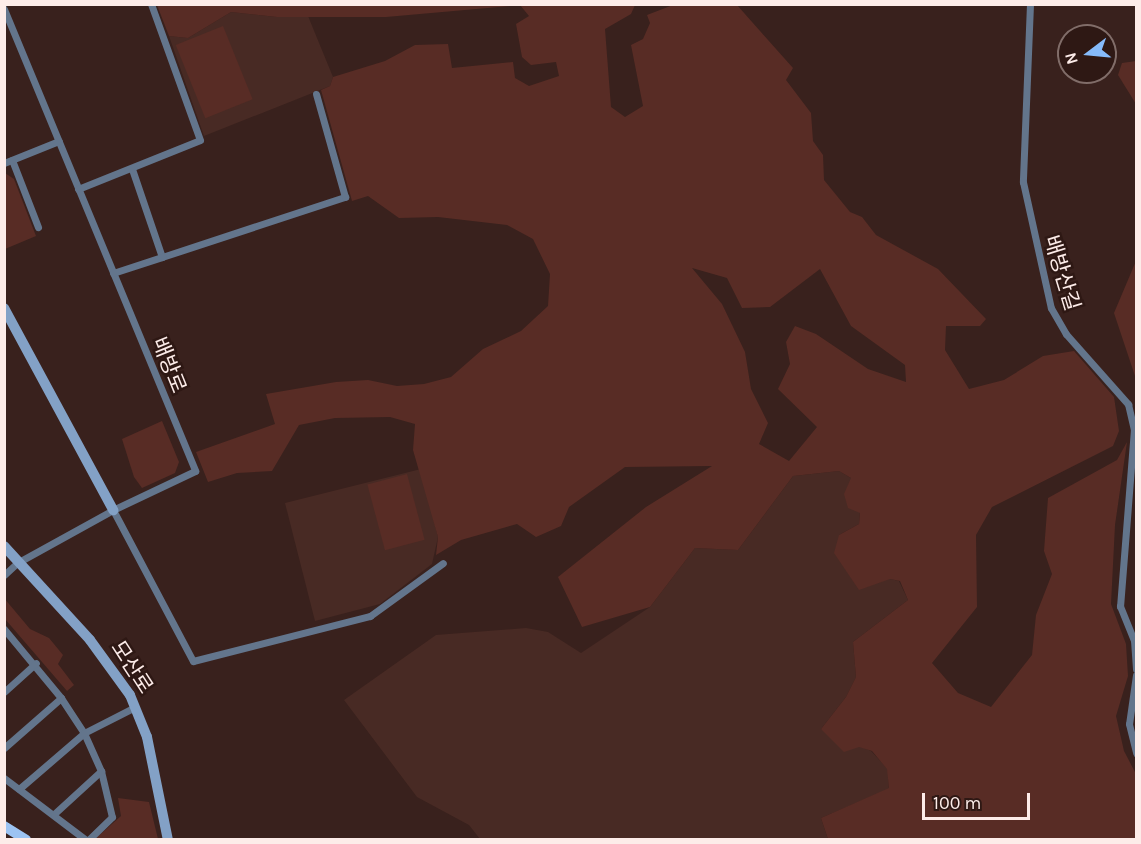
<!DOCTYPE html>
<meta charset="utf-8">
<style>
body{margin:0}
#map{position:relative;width:1141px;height:844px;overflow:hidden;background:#39211d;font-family:Karla,"Noto Sans KR",sans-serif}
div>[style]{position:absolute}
.built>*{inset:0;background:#482a24}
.green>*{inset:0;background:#582c25;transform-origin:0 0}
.street>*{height:7px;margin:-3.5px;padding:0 3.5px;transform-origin:3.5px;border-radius:3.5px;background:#63758c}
.secondary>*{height:10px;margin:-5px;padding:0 5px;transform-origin:5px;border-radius:5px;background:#83a1c6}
.primary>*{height:10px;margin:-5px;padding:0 5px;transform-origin:5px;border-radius:5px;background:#9cc3f2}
span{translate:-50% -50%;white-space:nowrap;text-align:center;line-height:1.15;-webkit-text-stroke:5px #2e1814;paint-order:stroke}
.street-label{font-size:21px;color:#fdece9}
.frame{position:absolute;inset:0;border:6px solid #fdece9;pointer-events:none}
.north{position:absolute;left:1057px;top:24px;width:60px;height:60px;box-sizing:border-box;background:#2e1814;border:2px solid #816d69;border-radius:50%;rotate:254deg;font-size:16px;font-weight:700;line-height:24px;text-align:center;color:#fdece9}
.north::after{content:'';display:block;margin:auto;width:21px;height:27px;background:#86bbfb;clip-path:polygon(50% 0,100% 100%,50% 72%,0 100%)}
.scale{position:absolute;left:922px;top:793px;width:108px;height:27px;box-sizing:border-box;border:3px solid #fdece9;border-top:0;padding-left:8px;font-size:18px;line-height:21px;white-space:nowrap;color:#fdece9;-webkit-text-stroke:4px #2e1814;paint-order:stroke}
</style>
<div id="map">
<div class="built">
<i style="clip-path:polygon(231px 12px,277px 17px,308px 16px,333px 77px,330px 86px,204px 136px,169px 36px,188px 38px)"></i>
<i style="clip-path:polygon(421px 469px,438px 537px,432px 564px,380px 604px,315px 621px,285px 503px)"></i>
<i style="clip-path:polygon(839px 471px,851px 478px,860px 513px,859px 524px,839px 535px,890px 579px,899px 581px,908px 600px,853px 642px,856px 677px,846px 697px,821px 729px,871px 751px,888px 769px,889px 789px,821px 818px,828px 839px,480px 839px,469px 825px,417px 797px,344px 700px,436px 635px,526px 628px,548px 632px,581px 653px,650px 607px,695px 548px,738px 550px,793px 476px)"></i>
</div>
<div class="green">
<i style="clip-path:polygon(evenodd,157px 5px,635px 5px,631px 14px,605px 29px,611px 107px,625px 117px,643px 106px,631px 45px,643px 39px,650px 23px,647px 15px,673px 5px,737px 5px,793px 68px,786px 80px,811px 113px,813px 141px,823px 155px,824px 180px,850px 212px,862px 217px,876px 235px,938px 269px,986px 319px,980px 326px,946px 326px,945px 350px,969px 389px,1004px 380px,1043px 356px,1074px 351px,1114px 397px,1119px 431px,1113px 446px,992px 507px,976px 535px,977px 607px,932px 663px,958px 693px,991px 707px,1032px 655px,1036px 615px,1052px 574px,1044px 551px,1048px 498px,1117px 460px,1127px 442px,1115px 525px,1111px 604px,1126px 644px,1128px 676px,1116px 716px,1124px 751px,1136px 774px,1136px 839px,828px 839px,821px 818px,889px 788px,887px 769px,872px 751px,859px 747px,844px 752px,821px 729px,846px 697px,856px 677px,853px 642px,908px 600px,900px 581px,890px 579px,859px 590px,834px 553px,839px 535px,859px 524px,860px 513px,848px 508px,844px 494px,851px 478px,839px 471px,793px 476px,738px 550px,695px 548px,650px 607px,582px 627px,558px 577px,646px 507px,712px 466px,625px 467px,569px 507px,561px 526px,536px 537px,517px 524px,461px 540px,436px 555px,438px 537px,413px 450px,415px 424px,390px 417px,335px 418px,299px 425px,272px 471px,237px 473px,208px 482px,196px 452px,275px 424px,266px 394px,336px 382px,368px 380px,397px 386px,424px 384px,451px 377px,483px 349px,521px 331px,548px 306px,550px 274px,533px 239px,507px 225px,438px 217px,399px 218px,368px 196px,352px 201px,321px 90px,330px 86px,333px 77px,385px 61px,415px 45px,448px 44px,452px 68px,513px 62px,515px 78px,529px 86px,559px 76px,556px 62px,531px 65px,522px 57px,516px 24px,529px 16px,520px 5px,386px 17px,277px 17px,231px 12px,188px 38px,169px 36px,157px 5px,692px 268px,727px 278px,742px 308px,770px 307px,820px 269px,851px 326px,905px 365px,906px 382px,868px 369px,816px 334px,795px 326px,786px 342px,790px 364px,778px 389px,817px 427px,789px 461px,759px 444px,768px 423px,751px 389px,745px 352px,722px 304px,692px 268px)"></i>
<i style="left:223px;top:26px;width:79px;height:51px;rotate:68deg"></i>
<i style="clip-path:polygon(1136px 61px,1136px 104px,1118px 75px,1122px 63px)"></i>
<i style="clip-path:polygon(5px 173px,14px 179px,36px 236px,5px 249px)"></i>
<i style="clip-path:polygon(1136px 261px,1136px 379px,1114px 313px)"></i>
<i style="clip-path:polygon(162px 421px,179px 462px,175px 473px,142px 488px,134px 477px,122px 439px)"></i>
<i style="left:407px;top:474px;width:68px;height:41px;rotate:75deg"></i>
<i style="clip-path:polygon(4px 598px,30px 629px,49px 638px,63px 655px,58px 664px,74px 685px,67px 691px,5px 619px)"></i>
<i style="clip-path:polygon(118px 798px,149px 802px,158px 839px,95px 839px,121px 816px)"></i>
</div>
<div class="street">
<i style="left:1030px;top:4px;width:178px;rotate:92.3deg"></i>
<i style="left:1023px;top:182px;width:129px;rotate:77.5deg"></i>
<i style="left:1051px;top:308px;width:30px;rotate:60deg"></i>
<i style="left:1066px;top:334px;width:94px;rotate:48.5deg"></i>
<i style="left:1128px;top:404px;width:26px;rotate:77deg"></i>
<i style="left:1134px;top:429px;width:178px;rotate:94.5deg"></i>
<i style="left:1120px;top:606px;width:37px;rotate:68deg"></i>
<i style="left:1134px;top:640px;width:29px;rotate:86deg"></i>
<i style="left:4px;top:9px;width:500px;rotate:67.5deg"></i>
<i style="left:195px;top:471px;width:91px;rotate:154.6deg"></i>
<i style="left:113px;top:510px;width:110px;rotate:151.1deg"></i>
<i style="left:17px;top:563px;width:18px;rotate:137deg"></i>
<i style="left:12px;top:160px;width:72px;rotate:68.8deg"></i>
<i style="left:4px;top:163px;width:59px;rotate:-21.8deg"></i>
<i style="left:132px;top:169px;width:93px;rotate:71.2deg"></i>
<i style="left:162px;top:257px;width:193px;rotate:-18.2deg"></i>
<i style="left:345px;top:197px;width:107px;rotate:-105.7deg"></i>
<i style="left:78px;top:189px;width:131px;rotate:-21.9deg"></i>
<i style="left:200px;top:140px;width:145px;rotate:-109.8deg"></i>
<i style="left:113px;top:273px;width:52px;rotate:-18.1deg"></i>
<i style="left:113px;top:510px;width:171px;rotate:62.1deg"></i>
<i style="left:193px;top:661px;width:183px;rotate:-14.3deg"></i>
<i style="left:370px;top:616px;width:90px;rotate:-36deg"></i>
<i style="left:4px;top:629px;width:89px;rotate:50.4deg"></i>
<i style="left:61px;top:698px;width:42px;rotate:56.7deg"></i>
<i style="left:84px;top:733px;width:42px;rotate:65.9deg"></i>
<i style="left:101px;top:771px;width:47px;rotate:76.6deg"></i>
<i style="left:112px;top:817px;width:33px;rotate:136deg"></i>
<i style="left:1136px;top:675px;width:49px;rotate:98.1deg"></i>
<i style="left:1129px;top:724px;width:30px;rotate:76deg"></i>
<i style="left:4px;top:692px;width:43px;rotate:-42.2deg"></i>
<i style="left:4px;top:748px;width:76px;rotate:-41.3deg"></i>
<i style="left:4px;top:778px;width:103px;rotate:37.1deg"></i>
<i style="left:19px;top:789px;width:86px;rotate:-40.7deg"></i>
<i style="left:84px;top:733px;width:57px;rotate:-27deg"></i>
<i style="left:54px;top:814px;width:64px;rotate:-42.5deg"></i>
</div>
<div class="secondary">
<i style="left:4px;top:308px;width:230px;rotate:61.6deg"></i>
<i style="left:4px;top:546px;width:127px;rotate:47.5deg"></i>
<i style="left:90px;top:640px;width:68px;rotate:54deg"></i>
<i style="left:130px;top:695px;width:45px;rotate:68deg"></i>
<i style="left:147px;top:737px;width:105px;rotate:78.5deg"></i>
</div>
<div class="primary">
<i style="left:4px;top:826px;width:26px;rotate:32deg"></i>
</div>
<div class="street-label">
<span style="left:1062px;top:273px;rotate:73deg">배방산길</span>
<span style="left:169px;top:365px;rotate:68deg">배방로</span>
<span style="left:132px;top:667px;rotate:57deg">모산로</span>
</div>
<div class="frame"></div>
<div class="north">N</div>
<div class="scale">100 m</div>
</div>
